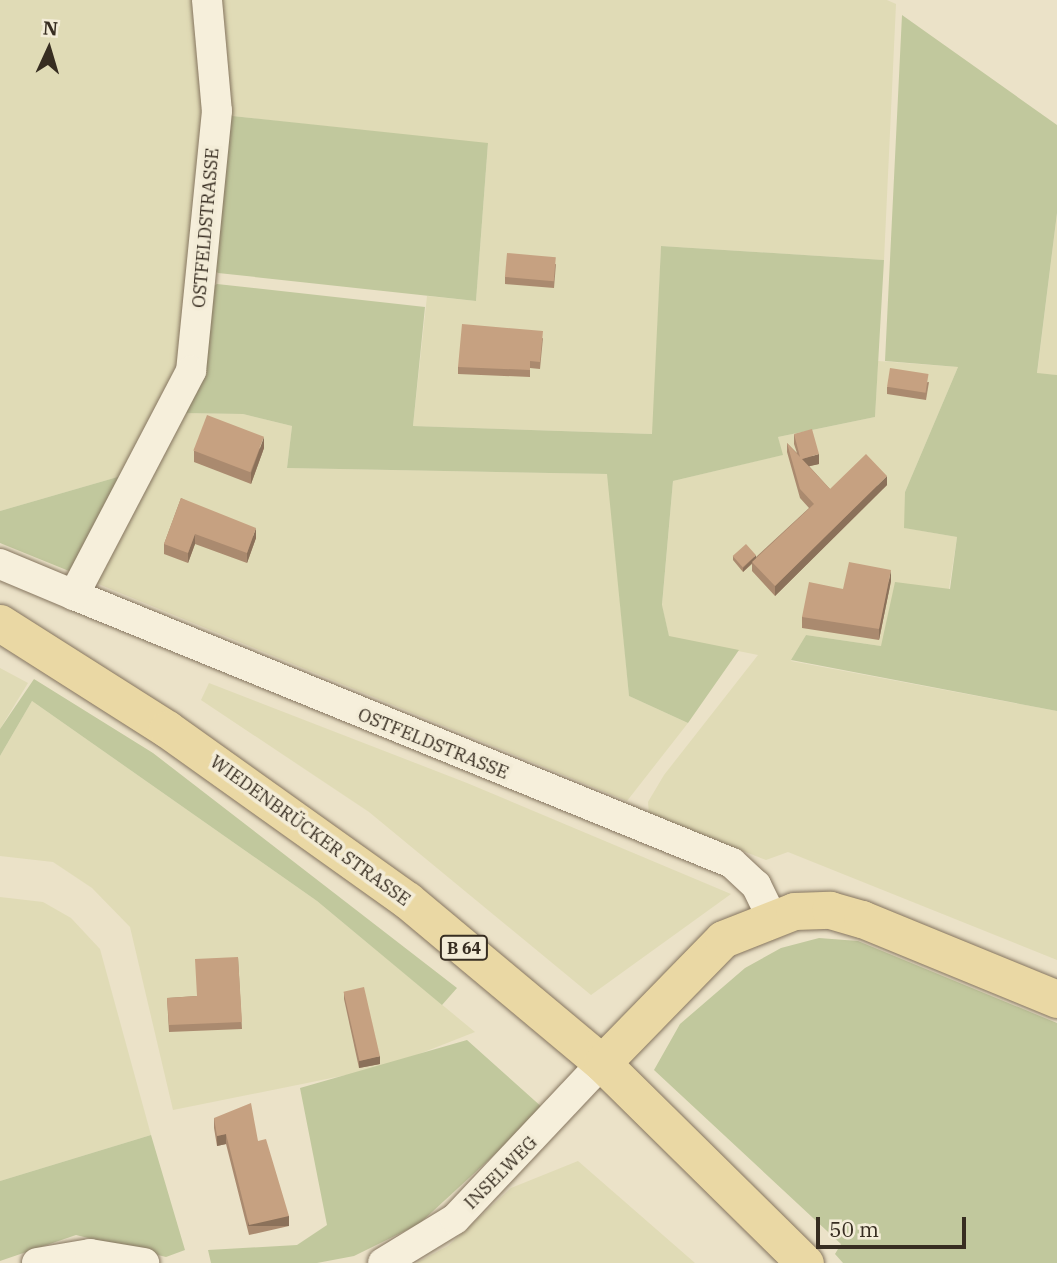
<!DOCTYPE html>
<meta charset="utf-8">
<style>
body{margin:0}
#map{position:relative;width:1057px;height:1263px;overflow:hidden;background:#ebe2c8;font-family:"IBM Plex Serif",serif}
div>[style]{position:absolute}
.farmland>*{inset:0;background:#e0dbb6}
.green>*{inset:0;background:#c1c89d}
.roads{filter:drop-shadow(0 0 2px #85755f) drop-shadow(0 0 2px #85755f)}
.minor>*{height:30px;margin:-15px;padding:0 15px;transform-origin:15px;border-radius:15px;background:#f6efdb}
.major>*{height:37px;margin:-18.5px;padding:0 18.5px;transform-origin:18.5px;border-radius:18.5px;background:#ead8a4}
.wall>*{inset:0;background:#aa8a6f}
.shaded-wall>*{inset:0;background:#8b715a;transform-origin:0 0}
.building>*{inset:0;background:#c6a181;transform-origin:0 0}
span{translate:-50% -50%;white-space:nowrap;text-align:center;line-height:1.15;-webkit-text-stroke:7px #f3ecd7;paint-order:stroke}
.shield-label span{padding:2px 5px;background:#f3ecd7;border:2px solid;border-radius:5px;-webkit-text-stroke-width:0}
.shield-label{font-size:16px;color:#372d21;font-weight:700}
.street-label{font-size:18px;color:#372d21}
.north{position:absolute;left:14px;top:14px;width:70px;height:70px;-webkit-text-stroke:5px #f3ecd7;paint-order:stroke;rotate:4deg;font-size:19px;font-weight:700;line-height:28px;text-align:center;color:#372d21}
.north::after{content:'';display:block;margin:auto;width:24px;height:32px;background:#372d21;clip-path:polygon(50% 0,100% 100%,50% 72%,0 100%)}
.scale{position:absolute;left:816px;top:1217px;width:150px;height:32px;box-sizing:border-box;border:4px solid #372d21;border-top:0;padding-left:9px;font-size:21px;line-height:24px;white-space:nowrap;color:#372d21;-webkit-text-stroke:5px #f3ecd7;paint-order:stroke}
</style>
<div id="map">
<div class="farmland">
<i style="clip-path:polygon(0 0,198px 0,210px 82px,185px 369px,128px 474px,0 511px)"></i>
<i style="clip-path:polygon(215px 0,887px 0,896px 4px,884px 260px,661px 246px,653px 434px,413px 426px,427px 296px,476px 301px,488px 144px,223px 115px)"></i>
<i style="clip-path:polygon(1057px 213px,1057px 375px,1037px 374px)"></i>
<i style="clip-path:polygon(878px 361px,958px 367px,905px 492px,905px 528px,957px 537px,949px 589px,881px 646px,806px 635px,791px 661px,1057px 711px,1057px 960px,788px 852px,766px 860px,649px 814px,648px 802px,664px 775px,758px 655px,669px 637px,662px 606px,673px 481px,782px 455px,778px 437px,875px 417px)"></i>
<i style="clip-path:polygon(180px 413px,243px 414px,292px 426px,287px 468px,608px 474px,629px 696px,688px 723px,627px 801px,91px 581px)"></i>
<i style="clip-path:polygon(0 668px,28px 683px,0 729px)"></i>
<i style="clip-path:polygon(209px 683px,467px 783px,731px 894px,591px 995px,369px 812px,201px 700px)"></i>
<i style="clip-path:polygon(32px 701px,317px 901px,475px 1032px,386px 1067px,173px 1110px,130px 927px,92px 888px,53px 862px,0 856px,0 756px)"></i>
<i style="clip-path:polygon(0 897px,43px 902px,71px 918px,100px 949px,151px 1135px,0 1181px)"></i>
<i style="clip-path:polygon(578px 1161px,695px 1263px,416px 1263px,448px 1246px,511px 1188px)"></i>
</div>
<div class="green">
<i style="clip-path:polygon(902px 15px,1057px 125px,1057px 213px,1037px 373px,1057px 375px,1057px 711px,791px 660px,806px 635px,881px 646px,895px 582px,950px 589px,957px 537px,904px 528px,905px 492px,958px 367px,885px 361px)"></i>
<i style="clip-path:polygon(223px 115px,488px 143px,476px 301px,218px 273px,209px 266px)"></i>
<i style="clip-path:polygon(661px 246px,884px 260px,875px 417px,778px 437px,783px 455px,673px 481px,662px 605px,669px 636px,739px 650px,688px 723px,629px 696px,607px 474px,287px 468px,292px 426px,243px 414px,180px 413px,207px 290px,217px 284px,425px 307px,413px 426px,652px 434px)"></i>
<i style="clip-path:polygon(128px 474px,77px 569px,69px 571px,0 543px,0 511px)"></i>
<i style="clip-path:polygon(34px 679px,153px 753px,457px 988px,442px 1005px,317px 901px,32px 701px,0 756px,0 729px)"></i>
<i style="clip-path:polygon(819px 938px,858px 941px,1057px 1023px,1057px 1263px,843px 1263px,835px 1254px,841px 1244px,654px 1070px,680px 1024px,745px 968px,781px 948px)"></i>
<i style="clip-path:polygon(467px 1040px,544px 1109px,419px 1224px,354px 1256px,317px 1263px,211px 1263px,208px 1250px,297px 1245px,327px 1225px,300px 1088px)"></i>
<i style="clip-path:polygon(151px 1135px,185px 1250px,166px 1257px,76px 1235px,0 1261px,0 1181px)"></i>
</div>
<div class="roads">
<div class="minor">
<i style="left:207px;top:0;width:111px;rotate:84.9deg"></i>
<i style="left:217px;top:111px;width:261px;rotate:95.7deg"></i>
<i style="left:191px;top:371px;width:253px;rotate:117.6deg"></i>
<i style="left:74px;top:595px;width:710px;rotate:22.16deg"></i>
<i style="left:732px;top:863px;width:33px;rotate:43deg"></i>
<i style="left:756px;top:885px;width:34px;rotate:64deg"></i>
<i style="left:0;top:564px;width:80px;rotate:22.7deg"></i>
<i style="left:37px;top:1263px;width:54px;rotate:-9.6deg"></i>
<i style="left:90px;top:1254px;width:55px;rotate:9.5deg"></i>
<i style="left:383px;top:1263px;width:84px;rotate:-31.4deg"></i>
<i style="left:455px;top:1219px;width:214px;rotate:-46.7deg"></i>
</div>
<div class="major">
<i style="left:0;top:623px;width:198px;rotate:32.4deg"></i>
<i style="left:167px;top:729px;width:295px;rotate:35.5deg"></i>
<i style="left:407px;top:900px;width:254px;rotate:39.9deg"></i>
<i style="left:602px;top:1063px;width:285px;rotate:44.6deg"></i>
<i style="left:602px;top:1063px;width:173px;rotate:-45.7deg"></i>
<i style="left:723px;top:939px;width:76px;rotate:-21.5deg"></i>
<i style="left:794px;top:911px;width:36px;rotate:-2deg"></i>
<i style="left:830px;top:910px;width:33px;rotate:16deg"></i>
<i style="left:862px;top:919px;width:211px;rotate:22.3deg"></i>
</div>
</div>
<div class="wall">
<i style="clip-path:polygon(556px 264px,554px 288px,505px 284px,505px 277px)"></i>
<i style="clip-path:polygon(543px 338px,540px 369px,530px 368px,530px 377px,458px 374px,458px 367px)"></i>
<i style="clip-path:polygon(929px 382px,926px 400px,887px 394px,887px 387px)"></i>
<i style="clip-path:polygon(794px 434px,819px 464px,809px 466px,830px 489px,887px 485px,775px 596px,752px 571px,752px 564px,743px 572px,733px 560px,733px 556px,756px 557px,809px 508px,800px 498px,787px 452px,787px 443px,797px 453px,794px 444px)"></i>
<i style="clip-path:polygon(264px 448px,251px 484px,194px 462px,194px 451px)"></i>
<i style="clip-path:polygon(181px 498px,256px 538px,247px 563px,195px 544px,188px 563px,164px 554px,164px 544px)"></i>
<i style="clip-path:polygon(891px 581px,879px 640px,802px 628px,802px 617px,843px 589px)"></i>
<i style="clip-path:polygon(238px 957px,242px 1029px,169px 1032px,167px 998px,197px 996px)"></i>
<i style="clip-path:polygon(344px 992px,380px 1064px,359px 1068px,344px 999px)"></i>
<i style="clip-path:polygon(214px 1118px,258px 1141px,289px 1226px,249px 1235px,226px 1144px,217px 1146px,214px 1128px)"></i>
</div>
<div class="shaded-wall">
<i style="clip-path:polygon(264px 437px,264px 448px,251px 484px,251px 473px)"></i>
<i style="clip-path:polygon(819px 454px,819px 464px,802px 468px,802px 459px)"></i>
<i style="clip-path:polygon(887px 476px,887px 485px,775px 596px,775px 586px)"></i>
<i style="clip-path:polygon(256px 528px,256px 538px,247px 563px,247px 553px)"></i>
<i style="clip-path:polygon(195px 534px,195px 544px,188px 563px,188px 553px)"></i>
<i style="clip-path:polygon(756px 555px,756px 559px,743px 572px,743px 568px)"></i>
<i style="clip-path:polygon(891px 570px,891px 581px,879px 640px,879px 629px)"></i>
<i style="clip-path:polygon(380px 1056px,380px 1064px,359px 1068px,359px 1061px)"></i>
<i style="clip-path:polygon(226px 1134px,226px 1144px,217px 1146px,217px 1136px)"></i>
<i style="left:289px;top:1216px;width:10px;height:41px;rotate:90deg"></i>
</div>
<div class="building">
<i style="left:507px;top:253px;width:49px;height:24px;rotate:5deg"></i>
<i style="clip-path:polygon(462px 324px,543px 331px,540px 362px,530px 361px,530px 370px,458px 367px)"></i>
<i style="left:890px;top:368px;width:39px;height:19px;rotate:9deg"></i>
<i style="left:207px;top:415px;width:61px;height:38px;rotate:21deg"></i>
<i style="clip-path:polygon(812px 429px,819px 454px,802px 459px,830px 489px,866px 454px,887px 476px,775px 586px,752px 562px,814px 504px,800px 489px,787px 443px,800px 457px,794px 434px)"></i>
<i style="clip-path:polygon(181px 498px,256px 528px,247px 553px,195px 534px,188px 553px,164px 544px)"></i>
<i style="left:746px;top:544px;width:15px;height:18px;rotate:48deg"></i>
<i style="clip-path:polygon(849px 562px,891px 570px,879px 629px,802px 617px,809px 582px,843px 589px)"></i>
<i style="clip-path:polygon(238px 957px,242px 1022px,169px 1025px,167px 998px,197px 996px,195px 959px)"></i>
<i style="left:364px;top:987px;width:71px;height:21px;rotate:77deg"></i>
<i style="clip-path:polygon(251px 1103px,258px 1141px,266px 1139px,289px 1216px,249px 1225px,226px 1134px,217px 1136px,214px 1118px)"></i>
</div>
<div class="shield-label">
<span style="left:464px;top:948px">B 64</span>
</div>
<div class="street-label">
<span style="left:206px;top:228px;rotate:-85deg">OSTFELDSTRASSE</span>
<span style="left:433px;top:744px;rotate:22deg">OSTFELDSTRASSE</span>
<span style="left:310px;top:831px;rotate:36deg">WIEDENBRÜCKER STRASSE</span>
<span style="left:501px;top:1173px;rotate:-45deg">INSELWEG</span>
</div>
<div class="north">N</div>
<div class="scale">50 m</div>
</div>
